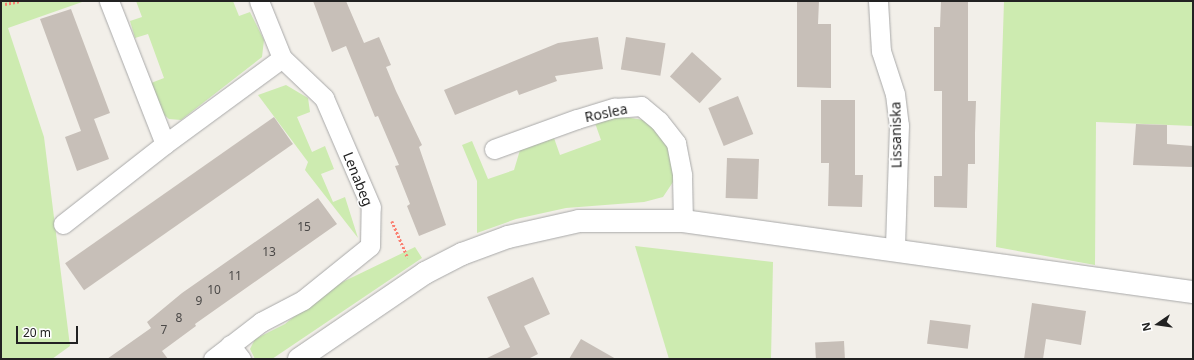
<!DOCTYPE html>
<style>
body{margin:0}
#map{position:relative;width:1194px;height:360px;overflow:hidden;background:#f2efe9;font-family:"Noto Sans",sans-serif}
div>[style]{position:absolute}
.grass>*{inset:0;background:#cdebb0}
.building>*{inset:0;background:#c7bfb8;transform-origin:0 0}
.path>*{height:2.5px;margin-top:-1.25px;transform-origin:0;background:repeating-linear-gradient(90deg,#fa8072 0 2px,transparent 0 4px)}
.roads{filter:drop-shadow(0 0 1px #a9a9a9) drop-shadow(0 0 1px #a9a9a9)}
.minor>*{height:19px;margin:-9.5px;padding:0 9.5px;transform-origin:9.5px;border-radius:9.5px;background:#fff}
.tertiary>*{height:22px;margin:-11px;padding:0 11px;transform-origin:11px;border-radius:11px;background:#fff}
span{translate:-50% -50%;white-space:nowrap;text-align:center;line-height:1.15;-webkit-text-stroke:3px #fff;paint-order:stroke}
.number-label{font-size:12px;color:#4b4948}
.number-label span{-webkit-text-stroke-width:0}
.street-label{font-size:14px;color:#222}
.frame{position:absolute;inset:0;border:2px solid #222;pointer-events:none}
.north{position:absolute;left:1138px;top:304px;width:40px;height:40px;-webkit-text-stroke:3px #fff;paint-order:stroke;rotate:257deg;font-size:11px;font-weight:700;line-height:16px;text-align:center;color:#222}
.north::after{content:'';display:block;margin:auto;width:14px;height:18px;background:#222;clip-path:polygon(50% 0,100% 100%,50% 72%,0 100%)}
.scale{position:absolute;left:16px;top:326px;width:62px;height:18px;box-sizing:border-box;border:2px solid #222;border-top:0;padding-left:5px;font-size:12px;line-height:14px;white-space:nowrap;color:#222;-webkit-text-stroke:3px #fff;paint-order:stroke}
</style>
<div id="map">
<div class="grass">
<i style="clip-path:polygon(1px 1px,85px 1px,8px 28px,44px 137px,70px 346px,52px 359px,1px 359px)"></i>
<i style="clip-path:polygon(136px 1px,233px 1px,239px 16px,250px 12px,264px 40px,262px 57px,181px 120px,169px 119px,162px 113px,151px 83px,164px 78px,148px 34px,135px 38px,130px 21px,142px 17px)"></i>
<i style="clip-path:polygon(1004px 1px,1193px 1px,1193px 126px,1096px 122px,1095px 265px,996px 247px)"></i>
<i style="clip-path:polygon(286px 85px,308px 98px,310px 112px,297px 117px,312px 152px,325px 146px,334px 169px,321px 174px,333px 202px,345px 197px,358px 238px,305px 170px,308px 162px,258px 95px)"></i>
<i style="clip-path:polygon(617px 116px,644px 120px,658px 130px,670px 151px,674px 168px,673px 182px,663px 197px,644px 202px,566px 208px,516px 219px,477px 233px,477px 181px,462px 145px,472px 141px,488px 179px,514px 170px,520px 150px,554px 138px,560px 155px,601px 140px,595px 123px)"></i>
<i style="clip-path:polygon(635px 246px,773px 262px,771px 359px,669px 359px)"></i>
<i style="clip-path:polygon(415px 247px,422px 258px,272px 359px,255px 359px,250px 349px,255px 339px,285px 324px,328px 289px)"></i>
</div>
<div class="building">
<i style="clip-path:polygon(313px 1px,346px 1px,364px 43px,379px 37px,391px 65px,386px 67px,396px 91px,422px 145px,419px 147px,446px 225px,419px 236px,407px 206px,410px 204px,395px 166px,399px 165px,378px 116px,375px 117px,346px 46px,332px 52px)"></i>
<i style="clip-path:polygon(797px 1px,819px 1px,818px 24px,831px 24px,831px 88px,797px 87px)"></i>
<i style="clip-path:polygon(941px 1px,968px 1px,968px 101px,976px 101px,975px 133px,975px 164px,968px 164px,967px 208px,934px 207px,934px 176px,942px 176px,942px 91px,934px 91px,934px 27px,940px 27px)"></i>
<i style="clip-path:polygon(71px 9px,110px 113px,94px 119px,109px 159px,77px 171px,65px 137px,81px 131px,40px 19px)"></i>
<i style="clip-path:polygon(598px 37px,603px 69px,555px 76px,557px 81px,519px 95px,517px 90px,455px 115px,444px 90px,558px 43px)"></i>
<i style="left:626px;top:37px;width:40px;height:33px;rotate:9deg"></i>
<i style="left:692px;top:52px;width:40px;height:33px;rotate:42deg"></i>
<i style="left:738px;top:96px;width:41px;height:32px;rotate:68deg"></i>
<i style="clip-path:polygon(821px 100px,855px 100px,855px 175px,863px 175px,862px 207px,828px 206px,829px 163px,821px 163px)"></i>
<i style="left:274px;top:117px;width:33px;height:255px;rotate:55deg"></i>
<i style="clip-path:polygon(1136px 124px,1167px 125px,1167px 144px,1193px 146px,1193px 167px,1133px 165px)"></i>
<i style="left:727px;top:158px;width:32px;height:40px;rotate:2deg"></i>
<i style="clip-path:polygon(318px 198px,337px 224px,195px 324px,196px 326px,162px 351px,168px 359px,107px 359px,151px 328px,147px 322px,182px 293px)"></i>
<i style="clip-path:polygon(533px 277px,550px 314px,524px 326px,538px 354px,528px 359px,485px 359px,510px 347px,487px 297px)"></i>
<i style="clip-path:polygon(1032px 303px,1086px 311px,1081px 345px,1046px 339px,1043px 359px,1024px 359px)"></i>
<i style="left:930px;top:320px;width:41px;height:24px;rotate:7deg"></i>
<i style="clip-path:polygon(581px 339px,616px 359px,569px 359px)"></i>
<i style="left:844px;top:341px;width:18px;height:29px;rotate:87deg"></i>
</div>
<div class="path">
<i style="left:5px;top:4px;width:16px;rotate:-11deg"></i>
<i style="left:392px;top:221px;width:40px;rotate:66.6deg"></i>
</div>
<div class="roads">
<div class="minor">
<i style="left:878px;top:1px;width:50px;rotate:86.6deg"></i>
<i style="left:881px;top:51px;width:45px;rotate:72deg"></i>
<i style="left:895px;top:94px;width:31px;rotate:83deg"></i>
<i style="left:899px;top:125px;width:123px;rotate:91.9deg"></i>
<i style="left:165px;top:144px;width:145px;rotate:-36.3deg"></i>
<i style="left:494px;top:149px;width:88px;rotate:-19.9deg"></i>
<i style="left:577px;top:119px;width:39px;rotate:-17deg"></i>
<i style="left:614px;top:108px;width:27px;rotate:-4deg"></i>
<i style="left:641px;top:106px;width:23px;rotate:40deg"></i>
<i style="left:659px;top:121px;width:28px;rotate:52deg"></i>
<i style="left:676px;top:143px;width:33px;rotate:79deg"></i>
<i style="left:682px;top:175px;width:46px;rotate:88.8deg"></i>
<i style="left:63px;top:224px;width:130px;rotate:-38.1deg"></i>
<i style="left:165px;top:144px;width:154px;rotate:-111.4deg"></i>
<i style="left:230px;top:345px;width:18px;rotate:52deg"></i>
<i style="left:213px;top:359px;width:61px;rotate:-37.6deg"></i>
<i style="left:261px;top:322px;width:47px;rotate:-27.6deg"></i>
<i style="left:303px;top:300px;width:86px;rotate:-38.9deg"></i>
<i style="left:370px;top:246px;width:39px;rotate:-89deg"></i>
<i style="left:371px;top:207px;width:119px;rotate:-113.3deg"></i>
<i style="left:324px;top:98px;width:58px;rotate:-136.4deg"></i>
<i style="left:282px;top:58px;width:61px;rotate:-112deg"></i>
</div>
<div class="tertiary">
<i style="left:299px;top:359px;width:153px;rotate:-34.3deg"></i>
<i style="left:425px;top:273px;width:42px;rotate:-27.2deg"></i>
<i style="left:462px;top:254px;width:49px;rotate:-20.3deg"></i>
<i style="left:508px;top:237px;width:73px;rotate:-12.7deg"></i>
<i style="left:579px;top:221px;width:104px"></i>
<i style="left:683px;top:221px;width:515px;rotate:7.93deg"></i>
</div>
</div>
<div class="number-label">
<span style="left:304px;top:227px">15</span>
<span style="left:269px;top:252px">13</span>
<span style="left:235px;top:276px">11</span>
<span style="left:214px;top:290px">10</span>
<span style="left:199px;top:301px">9</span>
<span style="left:179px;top:318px">8</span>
<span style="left:164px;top:330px">7</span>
</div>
<div class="street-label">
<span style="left:606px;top:113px;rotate:-12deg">Roslea</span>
<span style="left:896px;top:135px;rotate:-91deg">Lissaniska</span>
<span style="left:358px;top:179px;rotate:68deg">Lenabeg</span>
</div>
<div class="frame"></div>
<div class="north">N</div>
<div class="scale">20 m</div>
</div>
